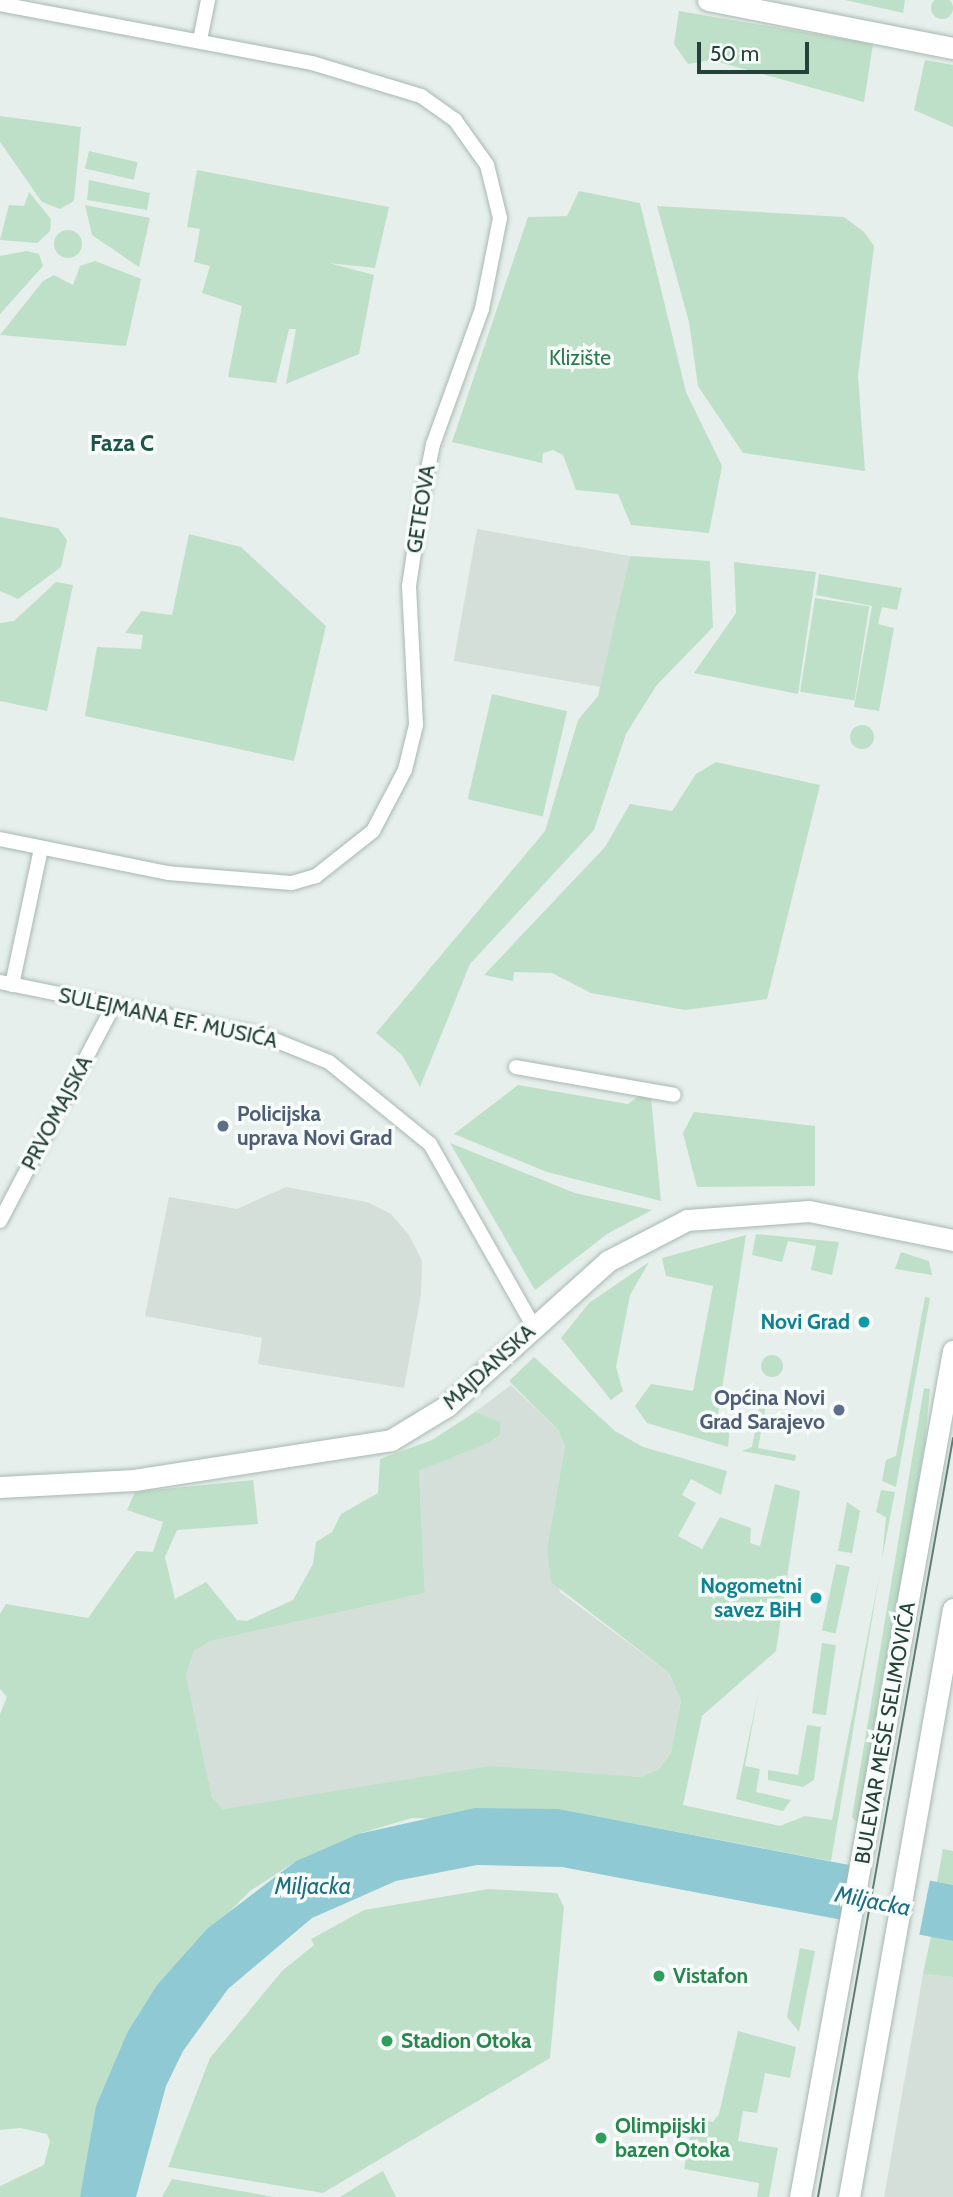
<!DOCTYPE html>
<meta charset="utf-8">
<style>
body{margin:0}
#map{position:relative;width:953px;height:2197px;overflow:hidden;background:#e6efeb;font-family:Cabin,sans-serif}
div>[style]{position:absolute}
.built>*{inset:0;background:#d4dfda;transform-origin:0 0}
.green>*{inset:0;background:#bfe0c8;transform-origin:0 0}
.round{border-radius:50%}
.water>*{inset:0;background:#8ec9d4}
.pier>*{inset:0;background:#e6efeb;transform-origin:0 0}
.roads{filter:drop-shadow(0 0 2px #a8b8b2) drop-shadow(0 0 2px #a8b8b2)}
.street>*{height:14px;margin:-7px;padding:0 7px;transform-origin:7px;border-radius:7px;background:#fff}
.secondary>*{height:21px;margin:-10.5px;padding:0 10.5px;transform-origin:10.5px;border-radius:10.5px;background:#fff}
.tram>*{height:2px;margin:-1px;padding:0 1px;transform-origin:1px;border-radius:1px;background:#5f7d75}
.dots>*{width:19px;height:19px;translate:-50% -50%;box-sizing:border-box;border:4px solid #f7fbf9;border-radius:50%}
span{translate:-50% -50%;white-space:nowrap;text-align:center;line-height:1.15;-webkit-text-stroke:7px #f7fbf9;paint-order:stroke}
.park-label{font-size:21px;color:#2d7a4b}
.street-label{font-size:21px;color:#24423a}
.service-label{font-size:21px;color:#4e5e75;font-weight:700}
.left{translate:0 -50%;text-align:left}
.right{translate:-100% -50%;text-align:right}
.culture-label{font-size:21px;color:#0d838f;font-weight:700}
.leisure-label{font-size:21px;color:#27864d;font-weight:700}
.neighbourhood-label{font-size:23px;color:#1f5548;font-weight:700}
.water-label{font-size:23px;color:#1c6f80;font-style:italic}
.scale{position:absolute;left:697px;top:42px;width:112px;height:32px;box-sizing:border-box;border:4px solid #24423a;border-top:0;padding-left:9px;font-size:21px;line-height:24px;white-space:nowrap;color:#24423a;-webkit-text-stroke:5px #f7fbf9;paint-order:stroke}
</style>
<div id="map">
<div class="built">
<i style="left:477px;top:529px;width:155px;height:134px;rotate:10deg"></i>
<i style="clip-path:polygon(286px 1187px,367px 1202px,391px 1214px,409px 1235px,422px 1261px,421px 1295px,404px 1388px,258px 1364px,262px 1338px,145px 1316px,169px 1197px,237px 1209px)"></i>
<i style="clip-path:polygon(511px 1385px,558px 1430px,565px 1446px,547px 1548px,560px 1592px,669px 1673px,681px 1701px,671px 1752px,659px 1769px,641px 1777px,572px 1774px,223px 1809px,212px 1797px,186px 1675px,194px 1651px,211px 1641px,425px 1593px,419px 1471px,495px 1439px,500px 1435px,475px 1412px)"></i>
<i style="clip-path:polygon(923px 1974px,953px 1977px,953px 2197px,884px 2197px)"></i>
</div>
<div class="green">
<i class="round" style="left:931px;top:-3px;width:22px;height:22px"></i>
<i style="clip-path:polygon(845px 0,905px 0,903px 13px)"></i>
<i style="clip-path:polygon(679px 11px,873px 44px,864px 102px,711px 60px,688px 64px,674px 44px)"></i>
<i style="clip-path:polygon(925px 60px,953px 65px,953px 127px,914px 110px)"></i>
<i style="clip-path:polygon(0 116px,81px 127px,74px 201px,60px 209px,42px 202px,0 142px)"></i>
<i style="left:89px;top:151px;width:50px;height:18px;rotate:13deg"></i>
<i style="clip-path:polygon(197px 170px,389px 207px,375px 268px,329px 263px,374px 275px,359px 354px,286px 384px,296px 329px,289px 329px,276px 383px,228px 377px,242px 306px,202px 293px,210px 266px,194px 262px,200px 229px,187px 227px)"></i>
<i style="clip-path:polygon(89px 180px,150px 193px,147px 210px,87px 200px)"></i>
<i style="clip-path:polygon(579px 191px,640px 203px,686px 392px,722px 466px,709px 533px,631px 525px,618px 494px,576px 490px,563px 455px,553px 450px,543px 453px,542px 463px,452px 442px,528px 217px,567px 216px)"></i>
<i style="clip-path:polygon(29px 192px,51px 219px,50px 231px,37px 243px,0 240px,9px 205px,24px 206px)"></i>
<i style="clip-path:polygon(85px 205px,150px 218px,139px 267px,92px 235px)"></i>
<i style="clip-path:polygon(657px 206px,844px 217px,864px 232px,874px 246px,858px 376px,865px 471px,743px 453px,698px 386px,689px 322px)"></i>
<i class="round" style="left:54px;top:230px;width:28px;height:28px"></i>
<i style="clip-path:polygon(27px 251px,39px 254px,43px 266px,0 314px,0 256px)"></i>
<i style="clip-path:polygon(95px 261px,141px 279px,126px 346px,0 335px,43px 281px,54px 275px,73px 285px,80px 266px)"></i>
<i style="clip-path:polygon(0 517px,58px 528px,67px 540px,61px 567px,18px 599px,0 591px)"></i>
<i style="clip-path:polygon(189px 534px,241px 547px,326px 626px,294px 761px,85px 716px,97px 647px,141px 649px,143px 635px,125px 633px,141px 611px,172px 615px)"></i>
<i style="clip-path:polygon(630px 556px,710px 561px,713px 627px,656px 686px,626px 734px,594px 830px,470px 964px,420px 1087px,402px 1055px,376px 1033px,545px 831px,578px 720px,598px 696px)"></i>
<i style="clip-path:polygon(734px 562px,816px 572px,798px 694px,694px 673px,736px 613px)"></i>
<i style="clip-path:polygon(819px 574px,902px 588px,897px 610px,882px 607px,878px 624px,894px 628px,879px 711px,854px 707px,872px 606px,816px 595px)"></i>
<i style="clip-path:polygon(56px 582px,73px 585px,47px 711px,0 701px,0 623px,14px 621px)"></i>
<i style="left:815px;top:598px;width:55px;height:95px;rotate:9deg"></i>
<i style="left:492px;top:694px;width:77px;height:108px;rotate:13deg"></i>
<i class="round" style="left:850px;top:725px;width:24px;height:24px"></i>
<i style="clip-path:polygon(716px 762px,820px 785px,767px 999px,685px 1010px,591px 993px,552px 973px,514px 972px,513px 981px,484px 975px,605px 847px,630px 804px,672px 811px,696px 774px)"></i>
<i style="clip-path:polygon(518px 1085px,628px 1104px,640px 1095px,651px 1098px,661px 1201px,547px 1172px,454px 1134px)"></i>
<i style="clip-path:polygon(694px 1112px,815px 1126px,815px 1186px,697px 1187px,683px 1133px)"></i>
<i style="clip-path:polygon(450px 1143px,575px 1193px,652px 1210px,607px 1234px,535px 1290px)"></i>
<i style="clip-path:polygon(756px 1234px,839px 1242px,832px 1275px,811px 1270px,816px 1246px,788px 1241px,782px 1262px,752px 1255px)"></i>
<i style="clip-path:polygon(746px 1235px,717px 1421px,730px 1425px,728px 1447px,647px 1423px,635px 1406px,651px 1384px,693px 1391px,713px 1286px,666px 1276px,662px 1258px)"></i>
<i style="clip-path:polygon(901px 1252px,929px 1261px,932px 1275px,895px 1269px)"></i>
<i style="clip-path:polygon(649px 1262px,630px 1295px,616px 1367px,623px 1391px,611px 1400px,561px 1338px,589px 1303px)"></i>
<i style="clip-path:polygon(925px 1297px,930px 1298px,896px 1487px,882px 1481px,886px 1460px,896px 1456px)"></i>
<i class="round" style="left:761px;top:1355px;width:22px;height:22px"></i>
<i style="clip-path:polygon(534px 1357px,615px 1431px,643px 1447px,727px 1471px,721px 1495px,691px 1479px,682px 1495px,696px 1503px,678px 1536px,702px 1549px,720px 1517px,751px 1528px,750px 1543px,760px 1546px,775px 1484px,800px 1491px,776px 1651px,702px 1716px,683px 1805px,780px 1826px,805px 1816px,832px 1820px,880px 1572px,831px 1861px,625px 1822px,412px 1818px,358px 1834px,296px 1861px,250px 1891px,157px 1985px,128px 2031px,80px 2197px,0 2197px,0 2186px,44px 2165px,50px 2141px,47px 2134px,20px 2128px,0 2130px,0 1714px,7px 1697px,0 1689px,0 1614px,6px 1604px,88px 1618px,136px 1551px,153px 1552px,163px 1522px,127px 1510px,135px 1492px,253px 1480px,258px 1524px,177px 1530px,165px 1557px,175px 1599px,206px 1582px,237px 1620px,247px 1621px,293px 1600px,313px 1564px,316px 1542px,332px 1532px,341px 1514px,378px 1493px,380px 1459px,432px 1440px,475px 1412px,500px 1422px,500px 1435px,490px 1442px,419px 1471px,425px 1593px,211px 1641px,194px 1651px,186px 1675px,212px 1797px,223px 1809px,490px 1766px,641px 1777px,659px 1769px,671px 1752px,681px 1701px,669px 1673px,551px 1582px,547px 1548px,565px 1446px,558px 1430px,509px 1381px)"></i>
<i style="clip-path:polygon(756px 1388px,778px 1396px,767px 1399px,758px 1448px,796px 1455px,795px 1461px,742px 1451px,752px 1447px,761px 1398px,751px 1396px)"></i>
<i style="clip-path:polygon(924px 1388px,930px 1389px,925px 1442px,860px 1825px,852px 1817px)"></i>
<i style="clip-path:polygon(881px 1490px,895px 1492px,882px 1559px,886px 1517px,876px 1512px)"></i>
<i style="clip-path:polygon(847px 1502px,860px 1511px,852px 1553px,838px 1551px)"></i>
<i style="left:836px;top:1564px;width:14px;height:68px;rotate:12deg"></i>
<i style="left:822px;top:1643px;width:14px;height:71px;rotate:8deg"></i>
<i style="clip-path:polygon(759px 1689px,745px 1766px,760px 1769px,756px 1792px,791px 1800px,783px 1811px,736px 1799px)"></i>
<i style="clip-path:polygon(807px 1725px,821px 1727px,814px 1780px,803px 1787px,768px 1780px,768px 1770px,798px 1775px)"></i>
<i style="clip-path:polygon(943px 1849px,953px 1851px,953px 1885px,937px 1882px)"></i>
<i style="clip-path:polygon(489px 1889px,557px 1893px,564px 1907px,550px 2058px,323px 2193px,168px 2167px,210px 2058px,282px 1971px,314px 1945px,311px 1939px,364px 1910px)"></i>
<i style="clip-path:polygon(931px 1936px,953px 1941px,953px 1977px,923px 1974px)"></i>
<i style="clip-path:polygon(800px 1948px,815px 1951px,799px 2032px,787px 2017px)"></i>
<i style="clip-path:polygon(738px 2031px,796px 2047px,790px 2078px,765px 2073px,757px 2113px,743px 2111px,738px 2141px,778px 2148px,769px 2197px,757px 2197px,759px 2183px,684px 2169px,693px 2118px,713px 2122px,719px 2114px)"></i>
<i style="clip-path:polygon(383px 2171px,396px 2197px,340px 2197px,369px 2179px)"></i>
<i style="clip-path:polygon(172px 2179px,274px 2197px,162px 2197px)"></i>
</div>
<div class="water">
<i style="clip-path:polygon(475px 1808px,558px 1809px,953px 1885px,953px 1941px,562px 1867px,477px 1865px,396px 1881px,312px 1918px,228px 1989px,183px 2051px,166px 2086px,136px 2197px,80px 2197px,96px 2106px,128px 2031px,157px 1985px,207px 1929px,296px 1861px,358px 1834px)"></i>
</div>
<div class="pier">
<i style="left:852px;top:1862px;width:80px;height:63px;rotate:11deg"></i>
</div>
<div class="roads">
<div class="street">
<i style="left:0;top:4px;width:318px;rotate:10.7deg"></i>
<i style="left:312px;top:63px;width:114px;rotate:16.8deg"></i>
<i style="left:421px;top:96px;width:42px;rotate:35.2deg"></i>
<i style="left:455px;top:120px;width:55px;rotate:54.6deg"></i>
<i style="left:487px;top:165px;width:55px;rotate:76.2deg"></i>
<i style="left:500px;top:218px;width:93px;rotate:101.2deg"></i>
<i style="left:482px;top:309px;width:144px;rotate:109.9deg"></i>
<i style="left:433px;top:444px;width:56px;rotate:101.3deg"></i>
<i style="left:422px;top:499px;width:88px;rotate:98.5deg"></i>
<i style="left:409px;top:586px;width:139px;rotate:87.1deg"></i>
<i style="left:416px;top:725px;width:46px;rotate:103.7deg"></i>
<i style="left:405px;top:770px;width:69px;rotate:117.7deg"></i>
<i style="left:373px;top:831px;width:73px;rotate:141.7deg"></i>
<i style="left:316px;top:876px;width:26px;rotate:164deg"></i>
<i style="left:291px;top:883px;width:123px;rotate:-175.4deg"></i>
<i style="left:168px;top:873px;width:171px;rotate:-168.6deg"></i>
<i style="left:200px;top:40px;width:41px;rotate:-78.7deg"></i>
<i style="left:0;top:982px;width:270px;rotate:11.5deg"></i>
<i style="left:265px;top:1036px;width:69px;rotate:22.1deg"></i>
<i style="left:329px;top:1062px;width:130px;rotate:39.1deg"></i>
<i style="left:430px;top:1144px;width:210px;rotate:60.4deg"></i>
<i style="left:12px;top:985px;width:139px;rotate:-78deg"></i>
<i style="left:516px;top:1067px;width:160px;rotate:10deg"></i>
<i style="left:0;top:1221px;width:244px;rotate:-62.2deg"></i>
</div>
<div class="secondary">
<i style="left:708px;top:0;width:250px;rotate:11.1deg"></i>
<i style="left:0;top:1487px;width:134px;rotate:-3deg"></i>
<i style="left:134px;top:1480px;width:260px;rotate:-8.8deg"></i>
<i style="left:391px;top:1440px;width:66px;rotate:-31.3deg"></i>
<i style="left:447px;top:1406px;width:217px;rotate:-42deg"></i>
<i style="left:608px;top:1261px;width:89px;rotate:-27.4deg"></i>
<i style="left:687px;top:1220px;width:122px;rotate:-4.2deg"></i>
<i style="left:809px;top:1211px;width:147px;rotate:11.4deg"></i>
<i style="left:800px;top:2197px;width:860px;rotate:-79.75deg"></i>
<i style="left:849px;top:2197px;width:597px;rotate:-79.97deg"></i>
</div>
</div>
<div class="tram">
<i style="left:818px;top:2197px;width:771px;rotate:-79.91deg"></i>
</div>
<div class="dots">
<i style="left:223px;top:1126px;background:#5c6f8a"></i>
<i style="left:864px;top:1322px;background:#0f9aa8"></i>
<i style="left:839px;top:1410px;background:#5c6f8a"></i>
<i style="left:816px;top:1598px;background:#0f9aa8"></i>
<i style="left:659px;top:1976px;background:#2e9e5b"></i>
<i style="left:387px;top:2041px;background:#2e9e5b"></i>
<i style="left:601px;top:2138px;background:#2e9e5b"></i>
</div>
<div class="park-label">
<span style="left:580px;top:358px">Klizište</span>
</div>
<div class="street-label">
<span style="left:421px;top:509px;rotate:-81deg">GETEOVA</span>
<span style="left:168px;top:1018px;rotate:12deg">SULEJMANA EF. MUSIĆA</span>
<span style="left:57px;top:1113px;rotate:-62deg">PRVOMAJSKA</span>
<span style="left:489px;top:1367px;rotate:-42deg">MAJDANSKA</span>
<span style="left:885px;top:1733px;rotate:-80deg">BULEVAR MEŠE SELIMOVIĆA</span>
</div>
<div class="service-label">
<span class="left" style="left:237px;top:1126px">Policijska<br>uprava Novi Grad</span>
<span class="right" style="left:825px;top:1410px">Općina Novi<br>Grad Sarajevo</span>
</div>
<div class="culture-label">
<span class="right" style="left:850px;top:1322px">Novi Grad</span>
<span class="right" style="left:802px;top:1598px">Nogometni<br>savez BiH</span>
</div>
<div class="leisure-label">
<span class="left" style="left:673px;top:1976px">Vistafon</span>
<span class="left" style="left:401px;top:2041px">Stadion Otoka</span>
<span class="left" style="left:615px;top:2138px">Olimpijski<br>bazen Otoka</span>
</div>
<div class="neighbourhood-label">
<span style="left:122px;top:443px">Faza C</span>
</div>
<div class="water-label">
<span style="left:313px;top:1886px">Miljacka</span>
<span style="left:873px;top:1901px;rotate:11deg">Miljacka</span>
</div>
<div class="scale">50 m</div>
</div>
